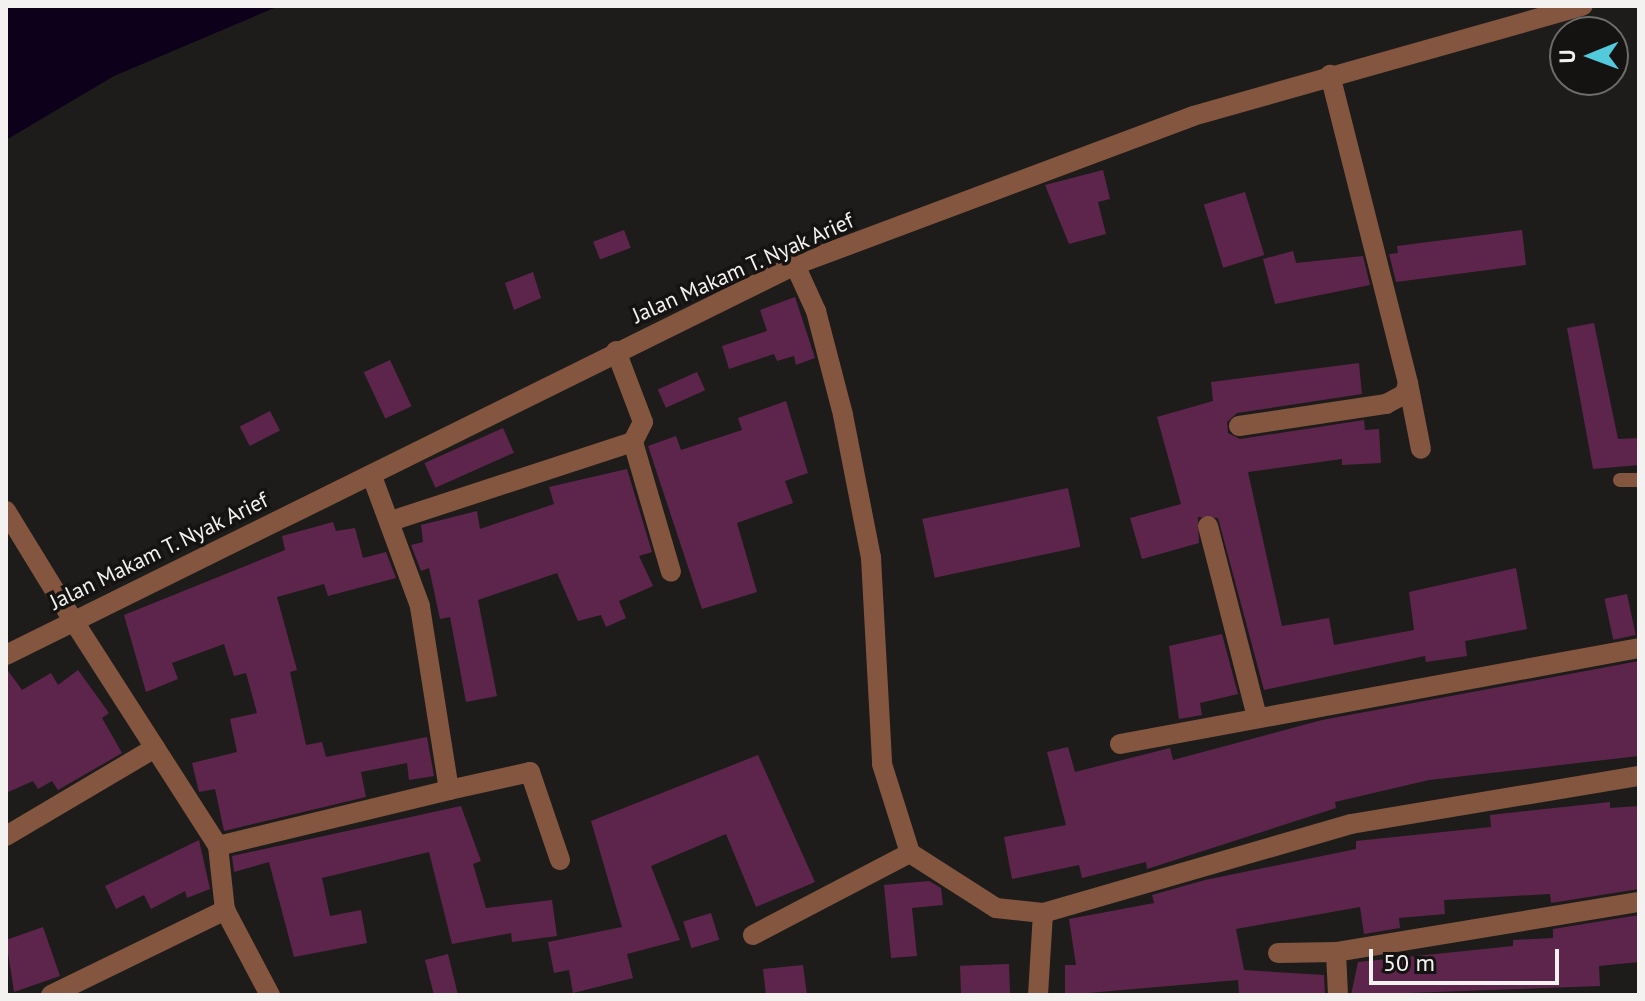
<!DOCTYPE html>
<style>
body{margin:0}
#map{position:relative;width:1645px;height:1001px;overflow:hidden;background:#1e1b1b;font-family:"PT Sans",sans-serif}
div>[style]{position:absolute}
.water>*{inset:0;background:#0c001a}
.building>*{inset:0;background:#5d254c;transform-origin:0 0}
.service>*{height:14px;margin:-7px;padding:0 7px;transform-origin:7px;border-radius:7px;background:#84563f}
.minor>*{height:20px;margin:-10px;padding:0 10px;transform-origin:10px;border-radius:10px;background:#84563f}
.tertiary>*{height:20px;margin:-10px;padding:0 10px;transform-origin:10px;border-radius:10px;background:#84563f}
span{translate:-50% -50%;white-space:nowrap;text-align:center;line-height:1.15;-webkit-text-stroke:7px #151212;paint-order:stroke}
.street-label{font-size:22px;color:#f4f1f1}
.frame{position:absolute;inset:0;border:8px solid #f4f1f1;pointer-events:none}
.north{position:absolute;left:1549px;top:16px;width:80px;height:80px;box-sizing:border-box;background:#151212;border:2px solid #6e6b6b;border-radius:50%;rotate:269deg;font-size:22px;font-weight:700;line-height:32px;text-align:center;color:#f4f1f1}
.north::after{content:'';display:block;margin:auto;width:28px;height:36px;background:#53cadc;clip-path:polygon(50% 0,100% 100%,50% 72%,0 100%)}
.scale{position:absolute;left:1369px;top:949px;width:190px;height:36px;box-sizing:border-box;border:4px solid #f4f1f1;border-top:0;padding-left:10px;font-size:24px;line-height:28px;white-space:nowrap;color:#f4f1f1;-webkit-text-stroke:6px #151212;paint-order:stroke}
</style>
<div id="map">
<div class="water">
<i style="clip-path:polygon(6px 6px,279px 6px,114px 76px,6px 140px)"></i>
</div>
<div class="building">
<i style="clip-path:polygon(1103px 170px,1110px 199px,1098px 202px,1106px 234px,1069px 244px,1045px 185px)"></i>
<i style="left:1245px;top:192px;width:66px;height:43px;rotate:73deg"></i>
<i style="left:624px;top:230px;width:19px;height:33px;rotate:69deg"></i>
<i style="clip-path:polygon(1522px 230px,1526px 265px,1396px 282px,1389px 254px,1398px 253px,1397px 246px)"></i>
<i style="clip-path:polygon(1293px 251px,1296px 263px,1363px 256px,1370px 285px,1275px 304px,1263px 259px)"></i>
<i style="clip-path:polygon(533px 272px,541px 298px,514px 310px,505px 283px)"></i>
<i style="clip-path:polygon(795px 297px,815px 358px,796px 365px,794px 356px,777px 361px,774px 354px,729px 369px,722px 346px,767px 331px,760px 310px)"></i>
<i style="clip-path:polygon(1594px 323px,1618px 439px,1639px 438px,1639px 465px,1593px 469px,1567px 328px)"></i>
<i style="left:390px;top:360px;width:51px;height:29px;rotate:65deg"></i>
<i style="clip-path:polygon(1359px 363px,1362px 394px,1237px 413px,1227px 422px,1228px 433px,1240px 439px,1364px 420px,1365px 430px,1379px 429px,1381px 463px,1342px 465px,1342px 459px,1248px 472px,1282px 626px,1329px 618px,1334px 645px,1414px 630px,1409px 592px,1516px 568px,1527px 629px,1465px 641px,1467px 656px,1426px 662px,1425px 656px,1264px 690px,1218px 518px,1198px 517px,1199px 543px,1142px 559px,1130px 518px,1181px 504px,1157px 417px,1213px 401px,1211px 382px)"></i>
<i style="left:697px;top:372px;width:20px;height:43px;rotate:66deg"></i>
<i style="clip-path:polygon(786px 401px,808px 473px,785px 481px,793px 503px,737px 523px,757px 592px,702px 609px,648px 446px,676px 436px,681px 450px,742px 430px,738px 418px)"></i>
<i style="left:270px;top:411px;width:22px;height:34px;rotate:63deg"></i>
<i style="left:503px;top:428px;width:27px;height:86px;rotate:66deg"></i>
<i style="clip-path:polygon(627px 469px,652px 552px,639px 556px,653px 586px,619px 601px,626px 618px,606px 627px,601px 615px,578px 621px,557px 573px,478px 600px,497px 696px,466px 702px,450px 617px,440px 619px,429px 568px,421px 571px,411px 545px,423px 542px,421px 525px,477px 511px,480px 529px,554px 504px,549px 487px)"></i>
<i style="left:1068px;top:488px;width:60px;height:149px;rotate:78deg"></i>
<i style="clip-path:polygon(333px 522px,336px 531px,355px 528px,363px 558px,386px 552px,396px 578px,328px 596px,324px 584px,277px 597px,297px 670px,290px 672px,306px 745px,322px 742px,326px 757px,427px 737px,434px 776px,409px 780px,407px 763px,361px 772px,366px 797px,224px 831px,215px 789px,199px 792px,192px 763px,237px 752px,230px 719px,257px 713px,246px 673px,234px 676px,224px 644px,172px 663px,178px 679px,146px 692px,124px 615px,285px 550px,282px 536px)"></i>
<i style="left:1627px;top:594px;width:42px;height:23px;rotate:78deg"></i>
<i style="clip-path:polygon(1222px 634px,1238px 694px,1200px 703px,1202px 715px,1179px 719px,1169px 646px)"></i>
<i style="clip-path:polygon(1639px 661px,1639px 756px,1429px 780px,1335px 802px,1336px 808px,1147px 869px,1146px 862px,1082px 878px,1079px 865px,1012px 879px,1004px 837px,1066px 825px,1047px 752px,1068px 747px,1075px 772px,1170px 748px,1173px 760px,1322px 720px)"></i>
<i style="clip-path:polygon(6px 668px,22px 690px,51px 673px,58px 685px,78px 670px,109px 713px,102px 718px,122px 753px,58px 790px,52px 781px,38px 789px,33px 781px,6px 793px)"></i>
<i style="clip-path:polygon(758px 755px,815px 882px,756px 907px,726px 834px,651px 866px,680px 940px,627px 954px,633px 978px,573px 993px,569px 970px,554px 973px,548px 942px,622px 927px,591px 821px)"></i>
<i style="clip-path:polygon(1610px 802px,1610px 808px,1639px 806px,1639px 889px,1551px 903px,1550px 894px,1444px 900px,1445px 914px,1399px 918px,1400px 928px,1364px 934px,1360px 907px,1236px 929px,1244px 970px,1324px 975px,1325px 995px,1239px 995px,1238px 980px,1065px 995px,1065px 965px,1076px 965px,1069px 919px,1154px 903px,1152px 895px,1205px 880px,1356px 849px,1356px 841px,1491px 827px,1490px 815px)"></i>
<i style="clip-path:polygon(461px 806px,481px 861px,473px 864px,486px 908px,552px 900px,557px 936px,512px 942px,511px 933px,452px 944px,429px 852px,322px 878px,330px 916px,361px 910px,367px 943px,294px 957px,269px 862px,234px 872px,232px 856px)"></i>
<i style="clip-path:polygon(199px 840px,210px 889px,187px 898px,185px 891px,151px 909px,144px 895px,116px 909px,105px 886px)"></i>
<i style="clip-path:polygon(929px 881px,941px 888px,943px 905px,912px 908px,917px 956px,891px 958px,884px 885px)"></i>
<i style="left:711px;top:913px;width:28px;height:29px;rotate:73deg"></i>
<i style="clip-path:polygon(1639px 915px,1639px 962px,1599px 966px,1600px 986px,1351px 995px,1358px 962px,1513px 946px,1513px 940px,1553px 938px,1553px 929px)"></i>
<i style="clip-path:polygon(43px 927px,60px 976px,14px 992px,6px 940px)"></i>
<i style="clip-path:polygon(448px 954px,458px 995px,434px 995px,425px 960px)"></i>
<i style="left:1009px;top:964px;width:31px;height:49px;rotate:88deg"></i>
<i style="clip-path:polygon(803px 965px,807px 995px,766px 995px,763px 969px)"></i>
</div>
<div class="service">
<i style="left:1620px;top:480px;width:19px"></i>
</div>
<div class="minor">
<i style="left:795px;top:265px;width:51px;rotate:65.5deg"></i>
<i style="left:816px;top:311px;width:107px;rotate:75.4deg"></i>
<i style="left:843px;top:415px;width:146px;rotate:78.9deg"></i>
<i style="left:871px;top:558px;width:206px;rotate:86.9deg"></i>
<i style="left:882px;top:764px;width:93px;rotate:72.5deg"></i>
<i style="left:910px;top:853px;width:102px;rotate:32.6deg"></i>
<i style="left:996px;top:908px;width:47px;rotate:6.1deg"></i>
<i style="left:1043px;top:913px;width:321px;rotate:-16.1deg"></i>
<i style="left:1351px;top:824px;width:292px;rotate:-9.5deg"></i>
<i style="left:616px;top:351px;width:76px;rotate:69.2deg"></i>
<i style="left:643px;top:422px;width:22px;rotate:117deg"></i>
<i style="left:633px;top:442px;width:135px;rotate:73.7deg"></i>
<i style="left:1408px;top:383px;width:67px;rotate:78.9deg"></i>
<i style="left:1239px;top:426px;width:149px;rotate:-8.5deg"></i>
<i style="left:1386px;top:404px;width:21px;rotate:-28deg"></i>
<i style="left:1405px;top:394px;width:11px;rotate:-75deg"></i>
<i style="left:1408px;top:383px;width:318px;rotate:-104.2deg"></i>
<i style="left:394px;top:520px;width:251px;rotate:-18.1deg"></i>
<i style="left:1208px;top:526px;width:193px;rotate:75.6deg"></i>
<i style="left:71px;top:617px;width:272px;rotate:57.3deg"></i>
<i style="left:218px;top:846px;width:64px;rotate:83.8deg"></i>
<i style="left:225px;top:910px;width:96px;rotate:62.1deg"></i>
<i style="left:1120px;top:744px;width:528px;rotate:-10.48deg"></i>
<i style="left:449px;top:790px;width:83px;rotate:-12.5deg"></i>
<i style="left:530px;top:772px;width:93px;rotate:71.2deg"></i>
<i style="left:6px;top:836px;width:173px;rotate:-30.6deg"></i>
<i style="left:218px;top:846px;width:238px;rotate:-13.6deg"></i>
<i style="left:449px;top:790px;width:186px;rotate:-99deg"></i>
<i style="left:420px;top:606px;width:139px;rotate:-110.3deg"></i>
<i style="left:753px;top:935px;width:177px;rotate:-27.6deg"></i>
<i style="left:1278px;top:953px;width:58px;rotate:-1deg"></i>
<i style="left:51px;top:995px;width:194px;rotate:-26deg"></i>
<i style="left:1038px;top:995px;width:82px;rotate:-86.5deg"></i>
<i style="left:1338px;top:995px;width:43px;rotate:-92.7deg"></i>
<i style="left:1336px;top:952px;width:307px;rotate:-9.4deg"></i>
</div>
<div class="tertiary">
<i style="left:6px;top:511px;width:124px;rotate:58.5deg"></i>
<i style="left:6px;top:655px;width:880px;rotate:-26.3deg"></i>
<i style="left:795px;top:265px;width:425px;rotate:-20.5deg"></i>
<i style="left:1193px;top:116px;width:405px;rotate:-15.8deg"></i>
</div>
<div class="street-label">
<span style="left:743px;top:268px;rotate:-24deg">Jalan Makam T. Nyak Arief</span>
<span style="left:159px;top:551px;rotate:-26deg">Jalan Makam T. Nyak Arief</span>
</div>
<div class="frame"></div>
<div class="north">U</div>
<div class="scale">50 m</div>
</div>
